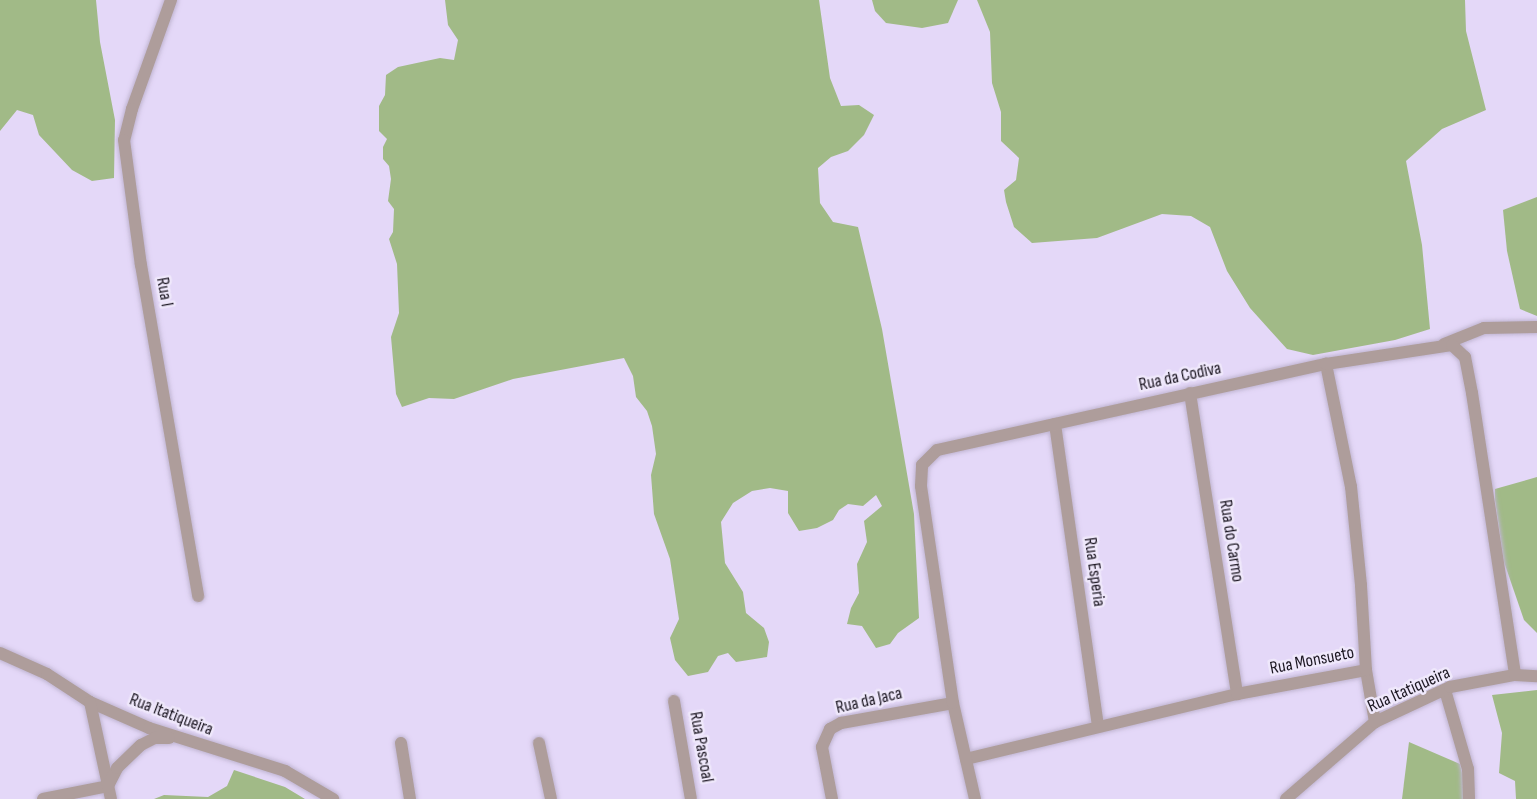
<!DOCTYPE html>
<style>
body{margin:0}
#map{position:relative;width:1537px;height:799px;overflow:hidden;background:#e4d8f8;font-family:"Sofia Sans Condensed",sans-serif}
div>[style]{position:absolute}
.green>*{inset:0;background:#a1ba87}
.roads{filter:drop-shadow(0 0 2px #c0b5d1) drop-shadow(0 0 2px #c0b5d1)}
.minor>*{height:12px;margin:-6px;padding:0 6px;transform-origin:6px;border-radius:6px;background:#ae9d9b}
span{translate:-50% -50%;white-space:nowrap;text-align:center;line-height:1.15;-webkit-text-stroke:5px #efe8fb;paint-order:stroke}
.street-label{font-size:18px;color:#1c1722}
</style>
<div id="map">
<div class="green">
<i style="clip-path:polygon(0 0,96px 0,100px 42px,115px 120px,114px 178px,92px 181px,72px 170px,39px 135px,33px 115px,17px 110px,0 131px)"></i>
<i style="clip-path:polygon(445px 0,819px 0,830px 78px,841px 106px,859px 105px,874px 115px,864px 135px,848px 151px,831px 157px,818px 168px,820px 203px,833px 222px,858px 227px,882px 329px,914px 514px,919px 618px,898px 633px,890px 644px,876px 648px,862px 626px,847px 624px,851px 608px,859px 593px,857px 564px,867px 542px,864px 521px,882px 506px,876px 495px,863px 506px,848px 504px,839px 510px,833px 520px,817px 528px,799px 531px,788px 513px,788px 491px,770px 488px,752px 491px,733px 503px,721px 522px,725px 563px,743px 592px,746px 613px,764px 628px,769px 642px,767px 657px,736px 662px,728px 653px,718px 656px,708px 672px,688px 676px,675px 660px,670px 638px,679px 619px,670px 559px,654px 514px,651px 475px,656px 454px,652px 426px,647px 411px,636px 397px,633px 376px,624px 358px,513px 379px,454px 399px,429px 398px,402px 407px,396px 394px,391px 337px,399px 313px,397px 264px,389px 239px,393px 232px,394px 209px,388px 201px,391px 179px,389px 166px,383px 159px,383px 147px,387px 139px,379px 131px,379px 106px,385px 95px,386px 75px,398px 67px,440px 58px,454px 60px,458px 40px,448px 25px)"></i>
<i style="clip-path:polygon(872px 0,958px 0,948px 23px,922px 28px,886px 23px,875px 11px)"></i>
<i style="clip-path:polygon(977px 0,1465px 0,1466px 31px,1486px 110px,1442px 129px,1406px 161px,1422px 245px,1430px 329px,1395px 340px,1313px 355px,1287px 349px,1250px 308px,1227px 271px,1210px 227px,1191px 216px,1162px 214px,1097px 238px,1032px 243px,1014px 227px,1006px 202px,1004px 190px,1016px 180px,1019px 158px,1001px 141px,1001px 112px,992px 83px,990px 32px)"></i>
<i style="clip-path:polygon(1537px 197px,1537px 316px,1520px 309px,1507px 251px,1503px 210px)"></i>
<i style="clip-path:polygon(1537px 477px,1537px 633px,1524px 620px,1504px 562px,1495px 500px,1495px 489px)"></i>
<i style="clip-path:polygon(1537px 690px,1537px 799px,1516px 799px,1515px 781px,1499px 773px,1502px 733px,1492px 695px)"></i>
<i style="clip-path:polygon(1409px 742px,1460px 764px,1467px 795px,1463px 799px,1402px 799px)"></i>
<i style="clip-path:polygon(234px 770px,285px 787px,305px 799px,154px 799px,164px 795px,208px 797px,227px 786px)"></i>
</div>
<div class="roads">
<div class="minor">
<i style="left:171px;top:0;width:116px;rotate:109.7deg"></i>
<i style="left:132px;top:109px;width:32px;rotate:104deg"></i>
<i style="left:124px;top:140px;width:126px;rotate:82.3deg"></i>
<i style="left:141px;top:265px;width:336px;rotate:80.2deg"></i>
<i style="left:1444px;top:344px;width:43px;rotate:-21.8deg"></i>
<i style="left:1484px;top:328px;width:53px;rotate:-1.1deg"></i>
<i style="left:1190px;top:393px;width:305px;rotate:81.1deg"></i>
<i style="left:1055px;top:424px;width:304px;rotate:81.9deg"></i>
<i style="left:0;top:653px;width:51px;rotate:24.1deg"></i>
<i style="left:47px;top:674px;width:51px;rotate:33.1deg"></i>
<i style="left:90px;top:702px;width:64px;rotate:23.8deg"></i>
<i style="left:149px;top:728px;width:143px;rotate:17.5deg"></i>
<i style="left:285px;top:771px;width:56px;rotate:30.3deg"></i>
<i style="left:1366px;top:670px;width:53px;rotate:80.2deg"></i>
<i style="left:1445px;top:690px;width:82px;rotate:73.8deg"></i>
<i style="left:1468px;top:769px;width:30px;rotate:88deg"></i>
<i style="left:674px;top:701px;width:99px;rotate:80.2deg"></i>
<i style="left:90px;top:702px;width:99px;rotate:77.8deg"></i>
<i style="left:401px;top:743px;width:57px;rotate:80.9deg"></i>
<i style="left:539px;top:743px;width:57px;rotate:77.9deg"></i>
<i style="left:966px;top:759px;width:279px;rotate:-13.5deg"></i>
<i style="left:1237px;top:694px;width:131px;rotate:-10.5deg"></i>
<i style="left:1366px;top:670px;width:85px;rotate:-93.4deg"></i>
<i style="left:1361px;top:585px;width:99px;rotate:-95.8deg"></i>
<i style="left:1351px;top:487px;width:126px;rotate:-101.5deg"></i>
<i style="left:43px;top:799px;width:66px;rotate:-11.3deg"></i>
<i style="left:108px;top:786px;width:20px;rotate:-63deg"></i>
<i style="left:117px;top:768px;width:33px;rotate:-44deg"></i>
<i style="left:141px;top:745px;width:16px;rotate:-27deg"></i>
<i style="left:155px;top:738px;width:14px"></i>
<i style="left:832px;top:799px;width:53px;rotate:-100.9deg"></i>
<i style="left:822px;top:747px;width:20px;rotate:-66deg"></i>
<i style="left:830px;top:729px;width:13px;rotate:-29deg"></i>
<i style="left:841px;top:723px;width:114px;rotate:-10.1deg"></i>
<i style="left:975px;top:799px;width:98px;rotate:-102.9deg"></i>
<i style="left:953px;top:703px;width:219px;rotate:-98.4deg"></i>
<i style="left:921px;top:486px;width:21px;rotate:-87deg"></i>
<i style="left:922px;top:465px;width:21px;rotate:-45deg"></i>
<i style="left:937px;top:450px;width:398px;rotate:-12.5deg"></i>
<i style="left:1326px;top:364px;width:127px;rotate:-8.6deg"></i>
<i style="left:1452px;top:345px;width:18px;rotate:43deg"></i>
<i style="left:1465px;top:357px;width:37px;rotate:79deg"></i>
<i style="left:1472px;top:393px;width:285px;rotate:81.3deg"></i>
<i style="left:1286px;top:799px;width:118px;rotate:-40.9deg"></i>
<i style="left:1375px;top:722px;width:83px;rotate:-25deg"></i>
<i style="left:1450px;top:687px;width:66px;rotate:-10.5deg"></i>
<i style="left:1515px;top:675px;width:22px;rotate:3deg"></i>
</div>
</div>
<div class="street-label">
<span style="left:164px;top:292px;rotate:80deg">Rua I</span>
<span style="left:1180px;top:377px;rotate:-12deg">Rua da Codiva</span>
<span style="left:1231px;top:541px;rotate:81deg">Rua do Carmo</span>
<span style="left:1094px;top:572px;rotate:82deg">Rua Esperia</span>
<span style="left:1312px;top:661px;rotate:-11deg">Rua Monsueto</span>
<span style="left:1409px;top:690px;rotate:-24deg">Rua Itatiqueira</span>
<span style="left:869px;top:701px;rotate:-13deg">Rua da Jaca</span>
<span style="left:171px;top:715px;rotate:21deg">Rua Itatiqueira</span>
<span style="left:701px;top:747px;rotate:80deg">Rua Pascoal</span>
</div>
</div>
